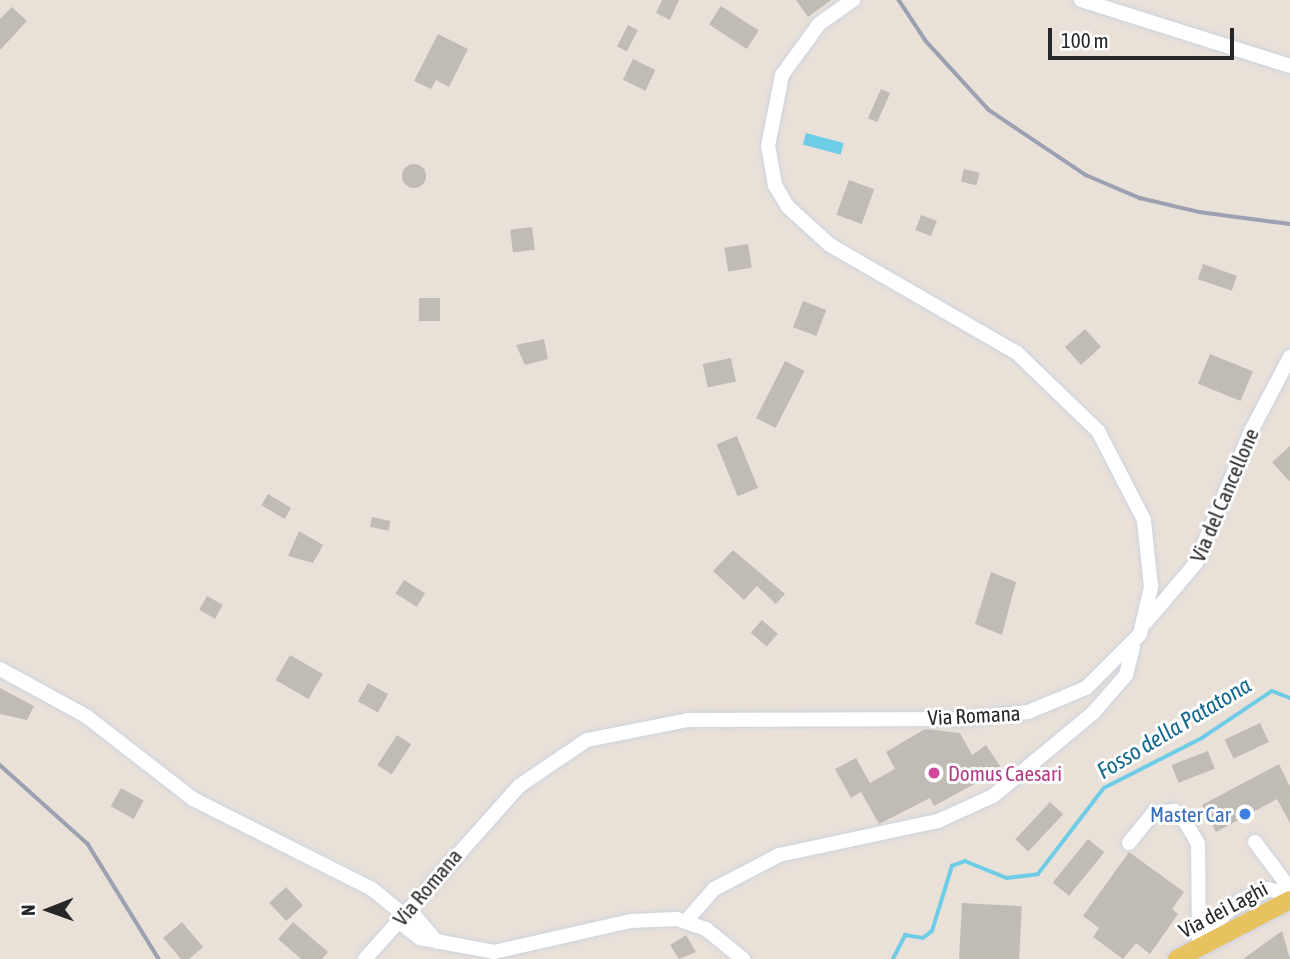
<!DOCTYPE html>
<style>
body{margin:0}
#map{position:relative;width:1290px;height:959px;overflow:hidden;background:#e9e1d8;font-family:"Asap Condensed",sans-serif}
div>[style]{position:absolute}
.water>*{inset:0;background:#6fcce7;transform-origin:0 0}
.stream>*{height:3.5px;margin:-1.75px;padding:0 1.75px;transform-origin:1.75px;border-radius:1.75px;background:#6fcce7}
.building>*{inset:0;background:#c1bbb5;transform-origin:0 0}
.round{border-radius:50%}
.roads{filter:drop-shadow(0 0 2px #ced2df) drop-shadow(0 0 2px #ced2df)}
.minor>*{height:14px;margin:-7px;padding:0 7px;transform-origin:7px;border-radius:7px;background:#fff}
.major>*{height:18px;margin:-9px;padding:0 9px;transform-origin:9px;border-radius:9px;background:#e8c25e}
.rail>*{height:3.5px;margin:-1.75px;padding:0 1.75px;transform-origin:1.75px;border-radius:1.75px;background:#9ca0b0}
.dots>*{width:19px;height:19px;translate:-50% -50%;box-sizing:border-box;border:4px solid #fff;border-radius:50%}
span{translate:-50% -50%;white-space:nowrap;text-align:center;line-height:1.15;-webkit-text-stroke:6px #fff;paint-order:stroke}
.street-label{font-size:21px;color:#272727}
.hotel-label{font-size:21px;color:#b23c85}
.left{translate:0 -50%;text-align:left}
.shop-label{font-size:21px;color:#366cbe}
.right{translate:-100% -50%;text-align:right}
.water-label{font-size:23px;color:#14688d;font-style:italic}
.north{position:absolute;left:14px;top:875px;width:70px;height:70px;-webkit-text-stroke:5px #fff;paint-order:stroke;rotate:269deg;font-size:19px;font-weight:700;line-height:28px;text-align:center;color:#272727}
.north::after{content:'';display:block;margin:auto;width:24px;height:32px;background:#272727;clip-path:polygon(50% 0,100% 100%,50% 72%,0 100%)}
.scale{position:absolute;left:1048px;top:28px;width:186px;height:32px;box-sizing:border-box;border:4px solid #272727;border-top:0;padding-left:9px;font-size:21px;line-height:24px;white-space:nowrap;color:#272727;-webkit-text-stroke:5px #fff;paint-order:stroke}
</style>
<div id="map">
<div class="water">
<i style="left:806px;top:133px;width:39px;height:12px;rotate:15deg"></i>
</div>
<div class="stream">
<i style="left:893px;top:959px;width:27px;rotate:-63deg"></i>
<i style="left:905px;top:935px;width:18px;rotate:9deg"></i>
<i style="left:923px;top:938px;width:11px;rotate:-38deg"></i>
<i style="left:932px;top:931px;width:68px;rotate:-72.9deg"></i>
<i style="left:952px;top:866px;width:14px;rotate:-21deg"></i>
<i style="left:965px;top:861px;width:45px;rotate:22deg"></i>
<i style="left:1007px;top:878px;width:31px;rotate:-7deg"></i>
<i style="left:1038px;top:874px;width:108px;rotate:-52.5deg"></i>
<i style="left:1104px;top:788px;width:110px;rotate:-27deg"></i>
<i style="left:1202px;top:738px;width:84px;rotate:-33.9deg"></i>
<i style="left:1272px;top:691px;width:19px;rotate:21deg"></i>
</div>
<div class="building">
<i style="clip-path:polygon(662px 0,679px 0,670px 20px,656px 13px)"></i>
<i style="clip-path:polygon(796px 0,831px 0,808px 17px)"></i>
<i style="left:721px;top:6px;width:45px;height:22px;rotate:33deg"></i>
<i style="clip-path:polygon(12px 7px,27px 21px,0 50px,0 19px)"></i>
<i style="left:628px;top:25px;width:11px;height:24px;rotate:27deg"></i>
<i style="clip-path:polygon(438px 34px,468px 49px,449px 87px,436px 80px,431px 89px,414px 81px)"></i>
<i style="left:633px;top:59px;width:25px;height:23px;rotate:26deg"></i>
<i style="left:881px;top:89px;width:10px;height:32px;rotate:24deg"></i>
<i class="round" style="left:402px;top:164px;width:24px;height:24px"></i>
<i style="left:964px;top:169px;width:16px;height:13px;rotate:14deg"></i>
<i style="left:849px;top:180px;width:27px;height:37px;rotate:20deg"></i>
<i style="left:921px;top:215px;width:17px;height:16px;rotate:21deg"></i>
<i style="left:532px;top:227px;width:23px;height:22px;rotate:83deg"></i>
<i style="left:748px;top:244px;width:24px;height:24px;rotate:81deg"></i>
<i style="left:1203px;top:264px;width:36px;height:16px;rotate:19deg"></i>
<i style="left:419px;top:298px;width:21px;height:23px"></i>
<i style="left:803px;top:301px;width:25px;height:28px;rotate:21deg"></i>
<i style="left:1085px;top:329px;width:24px;height:27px;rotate:48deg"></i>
<i style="clip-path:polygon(544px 339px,548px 359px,525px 365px,516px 345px)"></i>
<i style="left:1210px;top:354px;width:46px;height:32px;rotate:22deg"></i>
<i style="left:731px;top:358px;width:24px;height:29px;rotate:78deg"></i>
<i style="left:785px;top:361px;width:22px;height:64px;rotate:27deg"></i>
<i style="left:737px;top:436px;width:56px;height:22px;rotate:68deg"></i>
<i style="clip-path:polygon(1290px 446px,1290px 482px,1272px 462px)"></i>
<i style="left:268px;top:494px;width:27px;height:13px;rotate:31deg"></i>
<i style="left:372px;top:517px;width:19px;height:10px;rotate:12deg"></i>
<i style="clip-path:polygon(299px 531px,323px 545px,313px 563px,288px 556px)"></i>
<i style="clip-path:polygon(733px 550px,785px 594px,776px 604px,757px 586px,744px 600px,713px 571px)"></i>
<i style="clip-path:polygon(991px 572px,1016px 582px,1002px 635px,975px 624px)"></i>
<i style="left:404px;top:580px;width:25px;height:16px;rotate:32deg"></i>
<i style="left:207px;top:596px;width:18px;height:16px;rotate:29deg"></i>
<i style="left:762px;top:620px;width:21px;height:17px;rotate:41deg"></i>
<i style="left:290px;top:655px;width:38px;height:29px;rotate:30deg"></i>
<i style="left:368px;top:683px;width:23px;height:21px;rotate:29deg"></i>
<i style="clip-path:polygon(0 688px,34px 706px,27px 720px,0 714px)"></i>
<i style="left:1260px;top:723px;width:21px;height:39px;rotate:65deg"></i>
<i style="clip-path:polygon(925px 729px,960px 733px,972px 755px,986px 745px,1002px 769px,934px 806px,930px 798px,879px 824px,861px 792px,851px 798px,835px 769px,856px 758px,870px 783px,895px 769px,886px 752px)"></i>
<i style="left:397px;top:735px;width:17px;height:36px;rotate:33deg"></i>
<i style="left:1208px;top:751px;width:19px;height:39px;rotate:69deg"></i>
<i style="clip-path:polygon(1279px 764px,1290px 787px,1290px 823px,1277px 799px,1216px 832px,1202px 805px)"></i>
<i style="left:121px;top:788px;width:26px;height:21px;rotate:29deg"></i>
<i style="left:1050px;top:802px;width:18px;height:51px;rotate:43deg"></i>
<i style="left:1088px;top:839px;width:21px;height:56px;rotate:39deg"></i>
<i style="clip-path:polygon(1129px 852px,1184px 892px,1172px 909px,1178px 914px,1150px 954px,1136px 943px,1123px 959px,1093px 937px,1099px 928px,1083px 916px)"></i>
<i style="left:286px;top:887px;width:25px;height:23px;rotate:47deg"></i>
<i style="left:962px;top:903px;width:60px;height:56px;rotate:3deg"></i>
<i style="clip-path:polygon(182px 922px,203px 947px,189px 959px,181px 959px,163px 938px)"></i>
<i style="clip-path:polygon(293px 922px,328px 952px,322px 959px,301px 959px,278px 939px)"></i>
<i style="clip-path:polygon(1282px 931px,1290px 959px,1243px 959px)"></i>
<i style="clip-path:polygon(686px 935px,696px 952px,679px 959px,670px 945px)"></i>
</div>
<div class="roads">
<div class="minor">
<i style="left:1081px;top:0;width:219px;rotate:17.5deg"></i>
<i style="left:1146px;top:622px;width:77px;rotate:-49.7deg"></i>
<i style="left:1196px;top:563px;width:143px;rotate:-67.4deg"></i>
<i style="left:1251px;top:431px;width:84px;rotate:-62.2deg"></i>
<i style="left:0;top:669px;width:98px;rotate:28.7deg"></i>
<i style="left:86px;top:716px;width:135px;rotate:37.8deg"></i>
<i style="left:193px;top:799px;width:200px;rotate:26.7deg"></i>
<i style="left:372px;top:889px;width:41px;rotate:39.1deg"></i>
<i style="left:1255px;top:842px;width:59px;rotate:53.3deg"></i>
<i style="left:1129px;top:843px;width:38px;rotate:-51deg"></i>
<i style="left:1153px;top:813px;width:22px;rotate:-5deg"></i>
<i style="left:1175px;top:811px;width:9px;rotate:36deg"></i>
<i style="left:1182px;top:816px;width:32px;rotate:60deg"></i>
<i style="left:1198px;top:844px;width:103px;rotate:89.4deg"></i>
<i style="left:409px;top:909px;width:43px;rotate:49.7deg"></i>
<i style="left:687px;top:920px;width:41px;rotate:-48.9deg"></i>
<i style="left:714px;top:889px;width:73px;rotate:-27.6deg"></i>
<i style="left:779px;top:855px;width:163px;rotate:-12.1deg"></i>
<i style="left:938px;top:821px;width:60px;rotate:-24.4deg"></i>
<i style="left:993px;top:796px;width:130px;rotate:-39.7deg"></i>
<i style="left:1093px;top:713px;width:50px;rotate:-49deg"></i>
<i style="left:1126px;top:675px;width:29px;rotate:-76deg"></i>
<i style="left:398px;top:921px;width:28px;rotate:38deg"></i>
<i style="left:420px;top:938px;width:75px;rotate:10.7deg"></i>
<i style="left:494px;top:952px;width:139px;rotate:-12.8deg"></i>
<i style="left:630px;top:921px;width:47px;rotate:-2.4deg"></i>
<i style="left:677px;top:919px;width:31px;rotate:19deg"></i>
<i style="left:706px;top:929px;width:48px;rotate:39deg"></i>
<i style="left:1209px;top:942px;width:15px;rotate:-82deg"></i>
<i style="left:1211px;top:927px;width:40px;rotate:-42deg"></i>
<i style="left:1241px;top:900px;width:29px;rotate:-22deg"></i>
<i style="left:1268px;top:889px;width:23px;rotate:15deg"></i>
<i style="left:365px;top:959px;width:232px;rotate:-48.3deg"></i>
<i style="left:519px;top:786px;width:82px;rotate:-34.1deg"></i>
<i style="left:587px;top:740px;width:103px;rotate:-11.2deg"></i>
<i style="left:688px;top:720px;width:274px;rotate:-0.2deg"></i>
<i style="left:962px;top:719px;width:66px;rotate:-6.1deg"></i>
<i style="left:1028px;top:712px;width:63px;rotate:-22.5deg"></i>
<i style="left:1086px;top:688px;width:76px;rotate:-45deg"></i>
<i style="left:1140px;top:634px;width:48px;rotate:-76.8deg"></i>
<i style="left:1151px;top:587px;width:67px;rotate:-96deg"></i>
<i style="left:1144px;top:520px;width:100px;rotate:-117.3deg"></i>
<i style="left:1098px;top:431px;width:112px;rotate:-136.1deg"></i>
<i style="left:1017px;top:353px;width:216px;rotate:-150deg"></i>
<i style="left:830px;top:245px;width:57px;rotate:-137.9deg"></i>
<i style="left:788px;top:207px;width:26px;rotate:-121deg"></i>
<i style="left:775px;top:185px;width:40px;rotate:-100deg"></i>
<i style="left:768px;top:146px;width:72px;rotate:-78.8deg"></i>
<i style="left:782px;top:75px;width:63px;rotate:-54deg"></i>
<i style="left:819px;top:24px;width:42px;rotate:-35.2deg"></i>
</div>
<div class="major">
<i style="left:1177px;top:959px;width:127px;rotate:-27.6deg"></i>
</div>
</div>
<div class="rail">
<i style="left:899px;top:0;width:49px;rotate:56.6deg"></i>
<i style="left:926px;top:41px;width:93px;rotate:47.6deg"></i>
<i style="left:989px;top:110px;width:117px;rotate:33.8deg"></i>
<i style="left:1086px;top:175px;width:59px;rotate:23.1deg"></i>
<i style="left:1140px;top:198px;width:61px;rotate:13.3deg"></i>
<i style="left:1199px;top:212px;width:92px;rotate:7.5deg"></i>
<i style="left:0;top:765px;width:118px;rotate:41.9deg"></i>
<i style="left:88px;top:844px;width:135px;rotate:58.3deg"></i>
</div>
<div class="dots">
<i style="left:934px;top:773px;background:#d1479c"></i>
<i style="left:1245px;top:814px;background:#3f7fe0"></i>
</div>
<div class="street-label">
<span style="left:1224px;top:495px;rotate:-67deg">Via del Cancellone</span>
<span style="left:974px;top:715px;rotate:-3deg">Via Romana</span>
<span style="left:427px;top:887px;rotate:-50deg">Via Romana</span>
<span style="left:1223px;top:909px;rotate:-28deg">Via dei Laghi</span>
</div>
<div class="hotel-label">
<span class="left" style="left:948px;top:773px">Domus Caesari</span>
</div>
<div class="shop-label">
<span class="right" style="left:1231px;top:814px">Master Car</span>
</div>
<div class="water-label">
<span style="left:1174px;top:728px;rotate:-31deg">Fosso della Patatona</span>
</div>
<div class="north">N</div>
<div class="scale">100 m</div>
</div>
